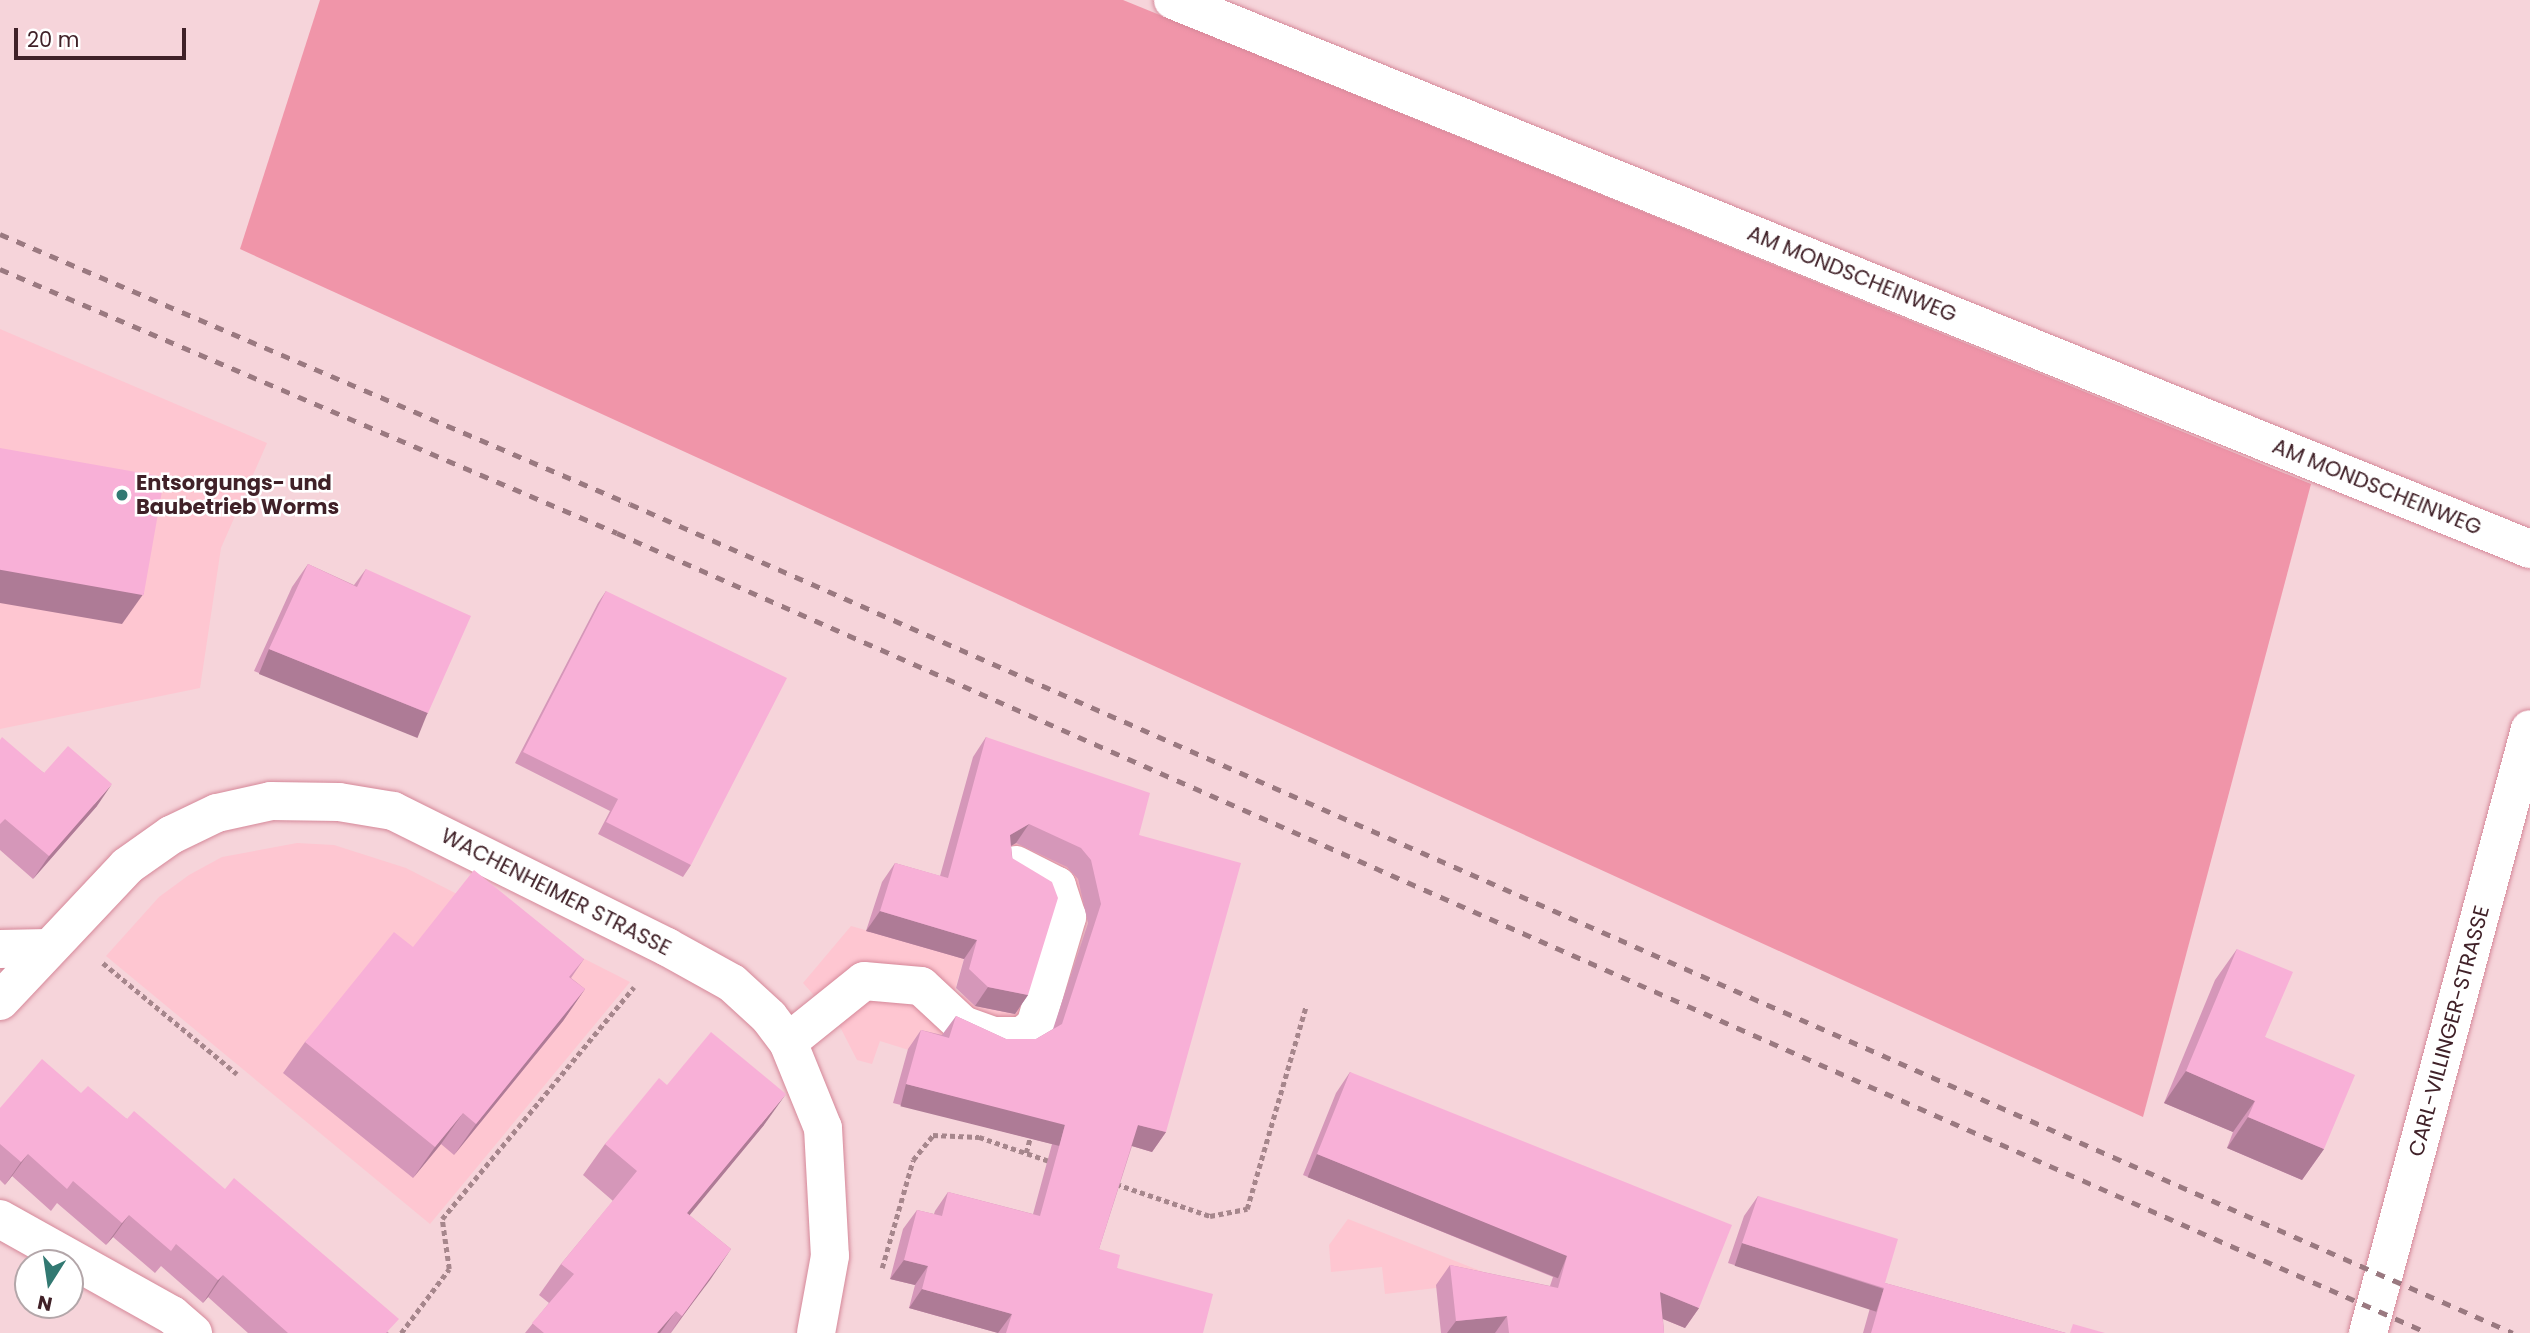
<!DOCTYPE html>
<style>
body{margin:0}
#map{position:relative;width:2530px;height:1333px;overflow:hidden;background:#f6d4da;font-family:Poppins,sans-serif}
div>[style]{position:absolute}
.built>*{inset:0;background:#fec6d1}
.green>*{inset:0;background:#f095a9}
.path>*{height:4.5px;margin-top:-2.25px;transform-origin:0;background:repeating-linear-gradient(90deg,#a6868c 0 5px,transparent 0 8.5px)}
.roads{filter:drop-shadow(0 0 2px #d58899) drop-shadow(0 0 2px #d58899)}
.minor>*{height:38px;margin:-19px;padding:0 19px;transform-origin:19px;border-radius:19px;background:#fff}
.rail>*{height:5px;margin-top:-2.5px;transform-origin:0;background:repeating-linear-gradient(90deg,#9a7980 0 9px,transparent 0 18px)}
.wall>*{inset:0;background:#d597b9}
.shaded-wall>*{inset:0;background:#ae7b96;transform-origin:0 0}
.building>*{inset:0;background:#f8b0d7;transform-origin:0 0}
.dots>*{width:19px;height:19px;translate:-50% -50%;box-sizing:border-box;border:4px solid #fff;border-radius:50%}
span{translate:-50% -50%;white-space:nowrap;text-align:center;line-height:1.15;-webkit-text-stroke:5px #fff;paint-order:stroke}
.street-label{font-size:21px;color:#402128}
.poi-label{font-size:21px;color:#402128;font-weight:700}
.left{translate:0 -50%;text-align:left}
.north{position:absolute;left:14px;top:1249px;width:70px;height:70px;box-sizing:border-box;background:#fff;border:2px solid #b3a6a9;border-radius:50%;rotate:192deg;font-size:19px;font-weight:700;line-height:28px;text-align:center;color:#402128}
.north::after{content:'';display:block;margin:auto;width:24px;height:32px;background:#327972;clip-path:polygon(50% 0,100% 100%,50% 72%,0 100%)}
.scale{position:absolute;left:14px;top:28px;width:172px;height:32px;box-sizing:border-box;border:4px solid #402128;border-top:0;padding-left:9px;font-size:21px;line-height:24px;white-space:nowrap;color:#402128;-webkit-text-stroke:5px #fff;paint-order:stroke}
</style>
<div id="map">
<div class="built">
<i style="clip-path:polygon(0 329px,267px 443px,221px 548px,200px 688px,0 729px)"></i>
<i style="clip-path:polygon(1000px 841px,1103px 856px,1036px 1090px,880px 1041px,872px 1064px,857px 1060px,837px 1021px,803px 983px,851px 926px,964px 958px,954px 993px,1006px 1008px,1029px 997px)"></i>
<i style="clip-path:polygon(297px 843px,334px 845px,406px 868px,630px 982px,430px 1224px,106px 956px,159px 897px,189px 875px,222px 857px)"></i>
<i style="clip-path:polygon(1348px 1219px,1639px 1333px,1529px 1333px,1436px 1288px,1385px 1294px,1382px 1267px,1331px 1272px,1329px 1245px)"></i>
</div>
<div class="green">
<i style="clip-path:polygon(320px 0,1123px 0,2311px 484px,2143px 1117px,240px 249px)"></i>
</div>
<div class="path">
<i style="left:103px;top:963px;width:174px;rotate:39.6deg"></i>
<i style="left:1026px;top:1153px;width:20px;rotate:-75deg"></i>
<i style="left:1116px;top:1184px;width:99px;rotate:18.8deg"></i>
<i style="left:1210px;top:1216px;width:38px;rotate:-11deg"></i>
<i style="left:1247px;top:1209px;width:211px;rotate:-73.8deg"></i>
<i style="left:882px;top:1268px;width:112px;rotate:-74deg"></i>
<i style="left:913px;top:1160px;width:32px;rotate:-51deg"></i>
<i style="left:933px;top:1135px;width:46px;rotate:2.5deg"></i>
<i style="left:979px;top:1137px;width:77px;rotate:18.9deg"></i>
<i style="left:401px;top:1333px;width:80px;rotate:-53.1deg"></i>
<i style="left:449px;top:1269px;width:50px;rotate:-98deg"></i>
<i style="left:442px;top:1219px;width:301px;rotate:-50.4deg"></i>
</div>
<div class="roads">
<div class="minor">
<i style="left:1173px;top:0;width:1464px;rotate:22.03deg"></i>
<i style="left:0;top:949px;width:48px;rotate:-1.2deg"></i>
<i style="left:0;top:1001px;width:185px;rotate:-46.7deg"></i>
<i style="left:127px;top:866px;width:54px;rotate:-35.2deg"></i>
<i style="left:171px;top:835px;width:51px;rotate:-25.6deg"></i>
<i style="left:217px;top:813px;width:55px;rotate:-12.5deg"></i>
<i style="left:271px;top:801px;width:68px;rotate:0.8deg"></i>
<i style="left:339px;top:802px;width:55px;rotate:9.5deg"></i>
<i style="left:393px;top:811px;width:306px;rotate:26.4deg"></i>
<i style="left:667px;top:947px;width:74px;rotate:29deg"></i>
<i style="left:732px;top:983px;width:50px;rotate:42.6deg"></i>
<i style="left:769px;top:1017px;width:31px;rotate:53deg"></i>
<i style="left:788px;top:1042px;width:93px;rotate:67.9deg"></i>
<i style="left:823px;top:1128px;width:128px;rotate:86.9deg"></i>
<i style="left:830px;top:1256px;width:78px;rotate:100.3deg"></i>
<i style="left:788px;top:1042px;width:97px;rotate:-38.8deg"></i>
<i style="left:864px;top:981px;width:57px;rotate:5deg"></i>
<i style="left:921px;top:986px;width:57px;rotate:42.9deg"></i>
<i style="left:963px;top:1025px;width:32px;rotate:20deg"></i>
<i style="left:993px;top:1036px;width:29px"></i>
<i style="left:1022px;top:1036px;width:16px;rotate:-38deg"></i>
<i style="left:1035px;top:1026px;width:114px;rotate:-73.6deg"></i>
<i style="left:1067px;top:917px;width:33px;rotate:-108deg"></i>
<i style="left:1057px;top:886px;width:46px;rotate:-152.9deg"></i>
<i style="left:0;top:1219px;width:197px;rotate:29.2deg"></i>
<i style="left:172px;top:1315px;width:28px;rotate:41deg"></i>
<i style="left:2368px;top:1333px;width:625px;rotate:-74.99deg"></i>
</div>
</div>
<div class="rail">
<i style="left:0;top:234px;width:685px;rotate:23.2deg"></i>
<i style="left:630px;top:504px;width:2057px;rotate:23.76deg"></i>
<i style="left:0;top:269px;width:671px;rotate:23.16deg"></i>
<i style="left:617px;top:533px;width:1980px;rotate:23.83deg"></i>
</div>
<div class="wall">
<i style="clip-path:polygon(308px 564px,354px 585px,366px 569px,428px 713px,412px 735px,254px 671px,292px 587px)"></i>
<i style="clip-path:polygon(606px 591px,691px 865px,683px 877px,598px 834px,610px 811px,515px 763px,598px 603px)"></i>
<i style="clip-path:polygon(986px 737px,1139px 835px,1166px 1132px,1152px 1152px,1132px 1146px,1099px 1249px,1117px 1268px,1203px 1333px,998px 1333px,909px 1308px,915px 1285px,890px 1279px,903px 1229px,917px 1210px,934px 1214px,935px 1211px,948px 1192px,1033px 1214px,1052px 1144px,893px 1103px,908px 1049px,921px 1030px,942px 1035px,956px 1016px,1006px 1039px,1036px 1039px,1053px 1029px,1088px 923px,1078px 879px,1067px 867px,1016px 843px,1011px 846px,1028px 995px,1015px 1014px,975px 1006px,956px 988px,964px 959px,866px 931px,882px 882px,895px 863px,940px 876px,973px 757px)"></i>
<i style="clip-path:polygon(0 740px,44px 773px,97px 806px,33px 879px,0 850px)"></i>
<i style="clip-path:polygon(413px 947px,584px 959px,571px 978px,585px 989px,563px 1021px,454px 1155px,441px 1144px,413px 1178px,283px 1073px,305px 1042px)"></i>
<i style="clip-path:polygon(2237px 949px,2265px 1037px,2324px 1149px,2302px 1180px,2227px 1148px,2233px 1132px,2164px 1103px,2215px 980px)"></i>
<i style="clip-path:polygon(1350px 1072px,1699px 1308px,1685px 1328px,1663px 1319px,1664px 1333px,1441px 1333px,1436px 1285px,1450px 1265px,1550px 1286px,1553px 1277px,1303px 1175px,1336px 1093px)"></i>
<i style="clip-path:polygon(667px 1085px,764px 1125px,689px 1215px,731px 1249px,671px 1333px,525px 1333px,549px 1303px,539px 1295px,561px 1264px,613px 1201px,583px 1175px,605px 1144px)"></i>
<i style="clip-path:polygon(81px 1093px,127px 1119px,389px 1333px,248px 1333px,208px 1297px,203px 1303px,161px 1266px,155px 1273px,113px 1237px,106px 1245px,57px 1203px,51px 1211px,12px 1176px,5px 1185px,0 1180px,0 1108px)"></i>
<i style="clip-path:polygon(1758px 1196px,1885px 1283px,2066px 1333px,1863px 1333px,1870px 1308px,1728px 1263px,1744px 1216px)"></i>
</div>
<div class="shaded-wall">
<i style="clip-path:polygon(0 568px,144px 593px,122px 624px,0 603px)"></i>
<i style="left:269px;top:649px;width:171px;height:27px;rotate:22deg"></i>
<i style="clip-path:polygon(112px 784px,97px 806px,33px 879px,49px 856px)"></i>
<i style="clip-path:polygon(1029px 824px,1016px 843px,997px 854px,1010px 835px)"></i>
<i style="clip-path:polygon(880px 911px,977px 940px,964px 959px,866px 931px)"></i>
<i style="clip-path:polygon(988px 987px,1028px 995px,1015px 1014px,975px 1006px)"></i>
<i style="clip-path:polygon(585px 989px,563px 1021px,454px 1155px,476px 1124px)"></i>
<i style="clip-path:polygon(2186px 1071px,2255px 1101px,2233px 1132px,2164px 1103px)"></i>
<i style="left:906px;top:1084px;width:164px;height:23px;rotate:14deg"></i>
<i style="clip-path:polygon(786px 1094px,764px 1125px,665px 1245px,687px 1213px)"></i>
<i style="clip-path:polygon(463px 1113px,441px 1144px,413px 1178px,435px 1147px)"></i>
<i style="clip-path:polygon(2248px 1117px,2324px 1149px,2302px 1180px,2227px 1148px)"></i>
<i style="clip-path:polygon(1138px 1125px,1166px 1132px,1152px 1152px,1125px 1144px)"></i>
<i style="clip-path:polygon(28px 1154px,12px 1176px,5px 1185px,21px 1162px)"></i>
<i style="left:1317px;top:1154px;width:270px;height:25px;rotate:22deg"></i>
<i style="clip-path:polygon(129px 1215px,113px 1237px,106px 1245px,122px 1223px)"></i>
<i style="left:1742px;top:1243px;width:149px;height:24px;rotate:18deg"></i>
<i style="clip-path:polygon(731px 1249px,710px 1280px,670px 1333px,682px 1316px)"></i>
<i style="clip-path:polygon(904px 1260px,928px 1266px,915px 1285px,890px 1279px)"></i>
<i style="clip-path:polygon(223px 1275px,208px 1297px,203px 1303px,218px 1280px)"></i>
<i style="clip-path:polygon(922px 1289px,1012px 1314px,998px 1333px,909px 1308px)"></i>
<i style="clip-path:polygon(1660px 1292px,1699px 1308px,1685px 1328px,1646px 1312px)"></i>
<i style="clip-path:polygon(676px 1311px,660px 1333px,657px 1333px)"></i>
<i style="clip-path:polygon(1507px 1316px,1495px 1333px,1447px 1333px,1456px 1321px)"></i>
</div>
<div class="building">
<i style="left:0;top:448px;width:167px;height:120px;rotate:10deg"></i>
<i style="clip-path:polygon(308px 564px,357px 587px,366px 569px,471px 616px,428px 713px,269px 649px)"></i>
<i style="clip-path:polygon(606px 591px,787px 678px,691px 865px,606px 822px,618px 799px,523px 752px)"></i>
<i style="clip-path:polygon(2px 737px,44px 773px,68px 746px,112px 784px,49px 856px,5px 819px,0 824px,0 740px)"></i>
<i style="clip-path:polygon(986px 737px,1150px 793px,1139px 835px,1241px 863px,1166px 1132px,1138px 1125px,1099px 1249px,1120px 1255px,1117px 1268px,1213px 1294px,1203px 1333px,1006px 1333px,1012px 1314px,922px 1289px,928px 1266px,904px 1260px,917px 1210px,942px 1216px,948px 1192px,1040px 1216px,1065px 1125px,906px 1084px,921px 1030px,949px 1038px,956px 1016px,1006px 1039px,1036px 1039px,1062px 1024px,1101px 904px,1091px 860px,1081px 848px,1029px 824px,1010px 835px,1012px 858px,1052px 882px,1058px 898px,1028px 995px,988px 987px,969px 969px,977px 940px,880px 911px,895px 863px,948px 878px)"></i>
<i style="clip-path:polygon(474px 870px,584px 959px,569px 977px,585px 989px,476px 1124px,463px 1113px,435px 1147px,305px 1042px,394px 932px,413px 947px)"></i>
<i style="clip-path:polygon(2237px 949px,2293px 972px,2265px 1037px,2355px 1075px,2324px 1149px,2248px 1117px,2255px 1101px,2186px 1071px)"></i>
<i style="clip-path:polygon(711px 1032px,786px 1094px,687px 1213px,731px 1249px,682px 1316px,676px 1311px,657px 1333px,544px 1333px,532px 1323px,574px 1274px,561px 1264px,637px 1171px,605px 1144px,659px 1078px,667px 1085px)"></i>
<i style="clip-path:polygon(42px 1059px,81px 1093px,88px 1086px,127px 1119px,134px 1111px,225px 1189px,234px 1178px,399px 1319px,386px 1333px,288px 1333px,223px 1275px,218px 1280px,176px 1244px,171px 1251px,129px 1215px,122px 1223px,73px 1181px,67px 1189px,28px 1154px,21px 1162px,0 1144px,0 1108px)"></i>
<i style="clip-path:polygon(1350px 1072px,1732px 1225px,1699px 1308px,1660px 1292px,1664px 1333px,1509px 1333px,1507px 1316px,1456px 1321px,1450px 1265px,1558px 1288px,1567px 1256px,1317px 1154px)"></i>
<i style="clip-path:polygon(1758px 1196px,1898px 1239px,1885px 1283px,2066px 1333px,1871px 1333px,1884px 1288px,1742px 1243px)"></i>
<i style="clip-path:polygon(2073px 1324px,2105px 1333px,2070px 1333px)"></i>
</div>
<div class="dots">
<i style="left:122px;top:495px;background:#327972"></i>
</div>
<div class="street-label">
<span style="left:1852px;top:274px;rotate:22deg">AM MONDSCHEINWEG</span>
<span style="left:2377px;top:487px;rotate:22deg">AM MONDSCHEINWEG</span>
<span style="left:556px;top:892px;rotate:27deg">WACHENHEIMER STRASSE</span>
<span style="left:2449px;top:1031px;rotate:-75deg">CARL-VILLINGER-STRASSE</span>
</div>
<div class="poi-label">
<span class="left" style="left:136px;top:495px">Entsorgungs- und<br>Baubetrieb Worms</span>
</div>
<div class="north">N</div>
<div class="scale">20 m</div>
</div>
